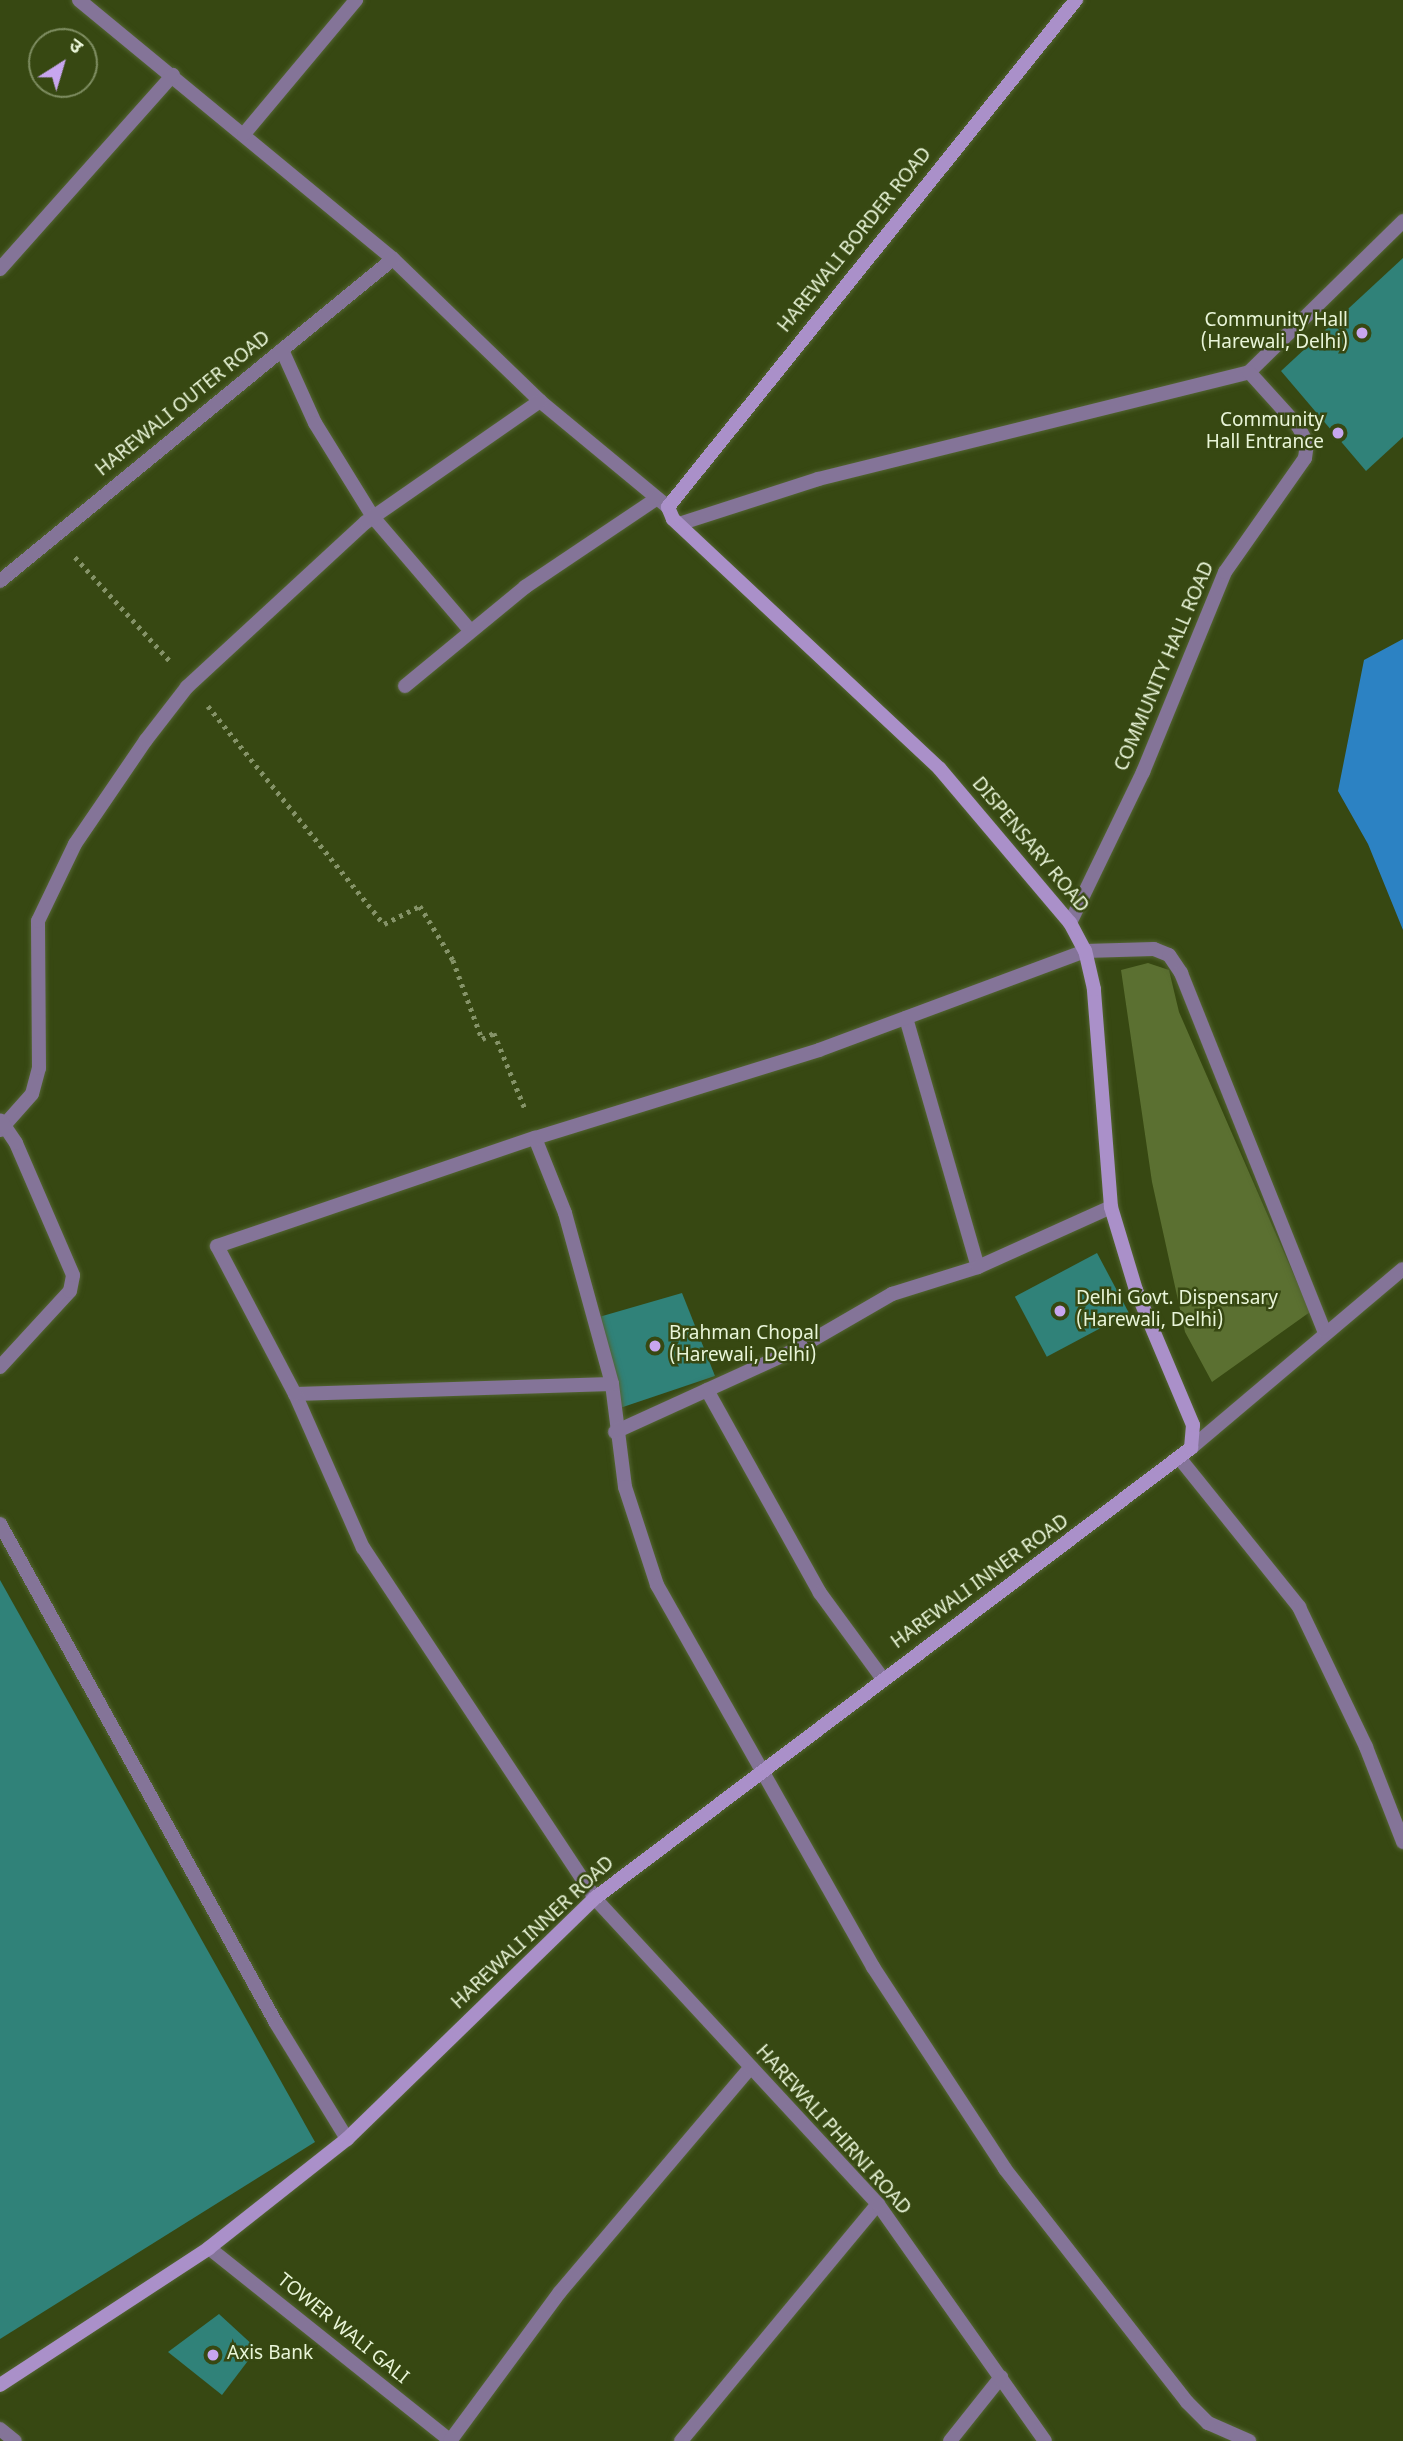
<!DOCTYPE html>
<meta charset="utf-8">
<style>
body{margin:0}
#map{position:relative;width:1403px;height:2441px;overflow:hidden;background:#374812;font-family:Georgia,"Noto Sans Devanagari",serif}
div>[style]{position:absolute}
.green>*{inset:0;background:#5b7031}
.water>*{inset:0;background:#2c82c3}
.building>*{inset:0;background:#308279;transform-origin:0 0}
.path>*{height:4.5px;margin-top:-2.25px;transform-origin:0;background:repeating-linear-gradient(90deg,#859368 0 3.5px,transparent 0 8.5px)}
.roads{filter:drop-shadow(0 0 2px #536432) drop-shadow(0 0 2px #536432)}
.street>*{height:14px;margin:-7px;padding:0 7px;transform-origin:7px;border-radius:7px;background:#847498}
.secondary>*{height:14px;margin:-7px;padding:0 7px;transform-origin:7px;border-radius:7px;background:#aa90c9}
.dots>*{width:19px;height:19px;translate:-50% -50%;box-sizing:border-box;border:4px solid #374812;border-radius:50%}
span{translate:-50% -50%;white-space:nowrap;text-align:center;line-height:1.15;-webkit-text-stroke:5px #374812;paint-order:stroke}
.street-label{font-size:19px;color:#e9f5d8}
.poi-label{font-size:19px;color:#e9f5d8}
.right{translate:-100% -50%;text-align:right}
.left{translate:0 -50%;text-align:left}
.north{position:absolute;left:28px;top:28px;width:70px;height:70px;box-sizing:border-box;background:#374812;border:2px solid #7e8d61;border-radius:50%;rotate:37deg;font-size:19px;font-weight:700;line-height:28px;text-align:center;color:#e9f5d8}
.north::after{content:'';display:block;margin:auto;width:24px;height:32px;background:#c8a6ef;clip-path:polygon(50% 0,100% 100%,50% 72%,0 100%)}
</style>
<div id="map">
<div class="green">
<i style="clip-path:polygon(1148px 963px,1169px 970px,1179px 1012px,1310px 1312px,1212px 1382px,1185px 1332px,1152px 1182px,1121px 970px)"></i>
</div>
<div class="water">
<i style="clip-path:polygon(1403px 639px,1403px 930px,1368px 844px,1338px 791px,1364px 660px)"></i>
</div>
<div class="building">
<i style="clip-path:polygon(1403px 258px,1403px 437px,1366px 471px,1281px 371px)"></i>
<i style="left:1097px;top:1253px;width:68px;height:93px;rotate:62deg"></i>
<i style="clip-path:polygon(682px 1293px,715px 1376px,620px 1408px,599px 1317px)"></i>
<i style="clip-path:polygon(0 1580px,315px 2142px,0 2339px)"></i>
<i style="clip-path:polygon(219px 2314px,257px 2349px,222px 2395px,168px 2352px)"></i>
</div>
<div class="path">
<i style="left:75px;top:557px;width:142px;rotate:47.6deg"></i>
<i style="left:208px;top:706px;width:280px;rotate:51.1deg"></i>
<i style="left:384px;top:924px;width:40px;rotate:-26.6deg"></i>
<i style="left:420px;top:906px;width:63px;rotate:58.6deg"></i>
<i style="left:453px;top:960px;width:84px;rotate:69.8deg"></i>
<i style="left:482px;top:1039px;width:13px;rotate:-27deg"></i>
<i style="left:494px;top:1033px;width:84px;rotate:67.7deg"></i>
</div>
<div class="roads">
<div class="street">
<i style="left:79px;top:0;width:407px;rotate:39.5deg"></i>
<i style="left:393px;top:259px;width:204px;rotate:44deg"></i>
<i style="left:540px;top:401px;width:166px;rotate:39.6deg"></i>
<i style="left:244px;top:134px;width:175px;rotate:-50.1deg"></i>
<i style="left:0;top:269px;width:260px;rotate:-48.3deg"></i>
<i style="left:282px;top:350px;width:80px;rotate:65.7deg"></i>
<i style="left:315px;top:423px;width:110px;rotate:58.3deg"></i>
<i style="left:373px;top:517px;width:148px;rotate:49.4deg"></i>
<i style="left:679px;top:524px;width:146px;rotate:-17.9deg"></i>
<i style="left:818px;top:479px;width:444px;rotate:-13.9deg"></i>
<i style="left:1249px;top:372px;width:216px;rotate:-44.4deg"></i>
<i style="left:0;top:581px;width:508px;rotate:-39.33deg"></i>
<i style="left:405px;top:686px;width:156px;rotate:-39.5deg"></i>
<i style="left:525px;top:587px;width:158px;rotate:-33.9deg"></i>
<i style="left:1070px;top:923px;width:168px;rotate:-64.2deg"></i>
<i style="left:1143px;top:772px;width:216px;rotate:-67.7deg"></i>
<i style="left:1225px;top:572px;width:139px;rotate:-54.9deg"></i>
<i style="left:1305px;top:458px;width:15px;rotate:-82deg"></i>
<i style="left:1307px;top:443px;width:19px;rotate:-118deg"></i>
<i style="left:1298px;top:426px;width:73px;rotate:-132.2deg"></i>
<i style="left:906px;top:1018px;width:259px;rotate:73.9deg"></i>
<i style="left:0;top:1130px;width:48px;rotate:-48.4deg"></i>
<i style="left:32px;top:1094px;width:27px;rotate:-75deg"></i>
<i style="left:39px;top:1068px;width:147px;rotate:-90.4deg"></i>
<i style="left:38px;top:921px;width:85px;rotate:-64.3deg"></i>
<i style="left:75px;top:844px;width:126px;rotate:-55.7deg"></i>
<i style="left:146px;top:740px;width:67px;rotate:-52.3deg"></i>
<i style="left:187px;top:687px;width:243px;rotate:-42.7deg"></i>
<i style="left:366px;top:522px;width:212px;rotate:-34.8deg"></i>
<i style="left:535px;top:1138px;width:81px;rotate:68.2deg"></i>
<i style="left:565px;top:1213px;width:177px;rotate:74.6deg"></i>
<i style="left:612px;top:1384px;width:104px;rotate:82.8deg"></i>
<i style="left:625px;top:1487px;width:103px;rotate:71.9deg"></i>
<i style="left:657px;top:1585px;width:439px;rotate:60.5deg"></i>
<i style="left:873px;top:1967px;width:241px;rotate:56.8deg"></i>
<i style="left:1005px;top:2169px;width:296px;rotate:52deg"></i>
<i style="left:1187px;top:2402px;width:30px;rotate:45deg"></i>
<i style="left:1208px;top:2423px;width:45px;rotate:23.7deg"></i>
<i style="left:0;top:1367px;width:103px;rotate:-47.4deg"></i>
<i style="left:70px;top:1291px;width:16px;rotate:-79deg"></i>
<i style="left:73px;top:1275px;width:144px;rotate:-113.4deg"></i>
<i style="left:16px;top:1143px;width:27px;rotate:-124deg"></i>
<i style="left:707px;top:1390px;width:232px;rotate:60.9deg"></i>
<i style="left:820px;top:1593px;width:107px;rotate:53.8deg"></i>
<i style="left:295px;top:1394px;width:317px;rotate:-1.8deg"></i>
<i style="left:615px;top:1432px;width:200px;rotate:-24.5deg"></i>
<i style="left:797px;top:1349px;width:110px;rotate:-30.1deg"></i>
<i style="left:892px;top:1294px;width:90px;rotate:-17.4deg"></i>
<i style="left:978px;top:1267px;width:146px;rotate:-24.3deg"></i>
<i style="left:1191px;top:1448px;width:277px;rotate:-40.2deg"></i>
<i style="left:1181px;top:1460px;width:189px;rotate:51.2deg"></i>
<i style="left:1299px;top:1607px;width:155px;rotate:64.4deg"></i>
<i style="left:1366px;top:1747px;width:102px;rotate:68.7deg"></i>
<i style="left:0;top:1524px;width:570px;rotate:61.05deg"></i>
<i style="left:276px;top:2023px;width:136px;rotate:58.5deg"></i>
<i style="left:209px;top:2248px;width:310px;rotate:38.6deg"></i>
<i style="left:0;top:2429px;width:19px;rotate:39deg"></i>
<i style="left:450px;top:2441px;width:185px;rotate:-53.6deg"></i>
<i style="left:560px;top:2292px;width:292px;rotate:-49.7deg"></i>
<i style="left:681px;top:2441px;width:308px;rotate:-50.3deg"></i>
<i style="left:950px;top:2441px;width:82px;rotate:-51.4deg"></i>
<i style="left:1045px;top:2441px;width:290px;rotate:-125.2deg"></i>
<i style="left:878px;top:2204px;width:417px;rotate:-132.8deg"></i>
<i style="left:595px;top:1898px;width:420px;rotate:-123.5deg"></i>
<i style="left:363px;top:1548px;width:168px;rotate:-113.8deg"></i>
<i style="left:295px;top:1394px;width:167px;rotate:-117.8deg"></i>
<i style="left:217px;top:1246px;width:336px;rotate:-18.8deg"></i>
<i style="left:535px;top:1138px;width:297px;rotate:-17.2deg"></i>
<i style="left:819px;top:1050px;width:284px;rotate:-20.4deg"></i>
<i style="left:1085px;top:951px;width:69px;rotate:-1.7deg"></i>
<i style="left:1154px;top:949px;width:16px;rotate:22deg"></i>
<i style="left:1169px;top:955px;width:22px;rotate:56deg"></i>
<i style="left:1181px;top:973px;width:385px;rotate:68.2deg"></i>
</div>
<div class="secondary">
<i style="left:0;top:2385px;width:250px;rotate:-33.2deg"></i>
<i style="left:209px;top:2248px;width:176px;rotate:-38.3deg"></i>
<i style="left:347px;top:2139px;width:346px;rotate:-44.2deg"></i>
<i style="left:595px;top:1898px;width:747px;rotate:-37.05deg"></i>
<i style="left:1191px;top:1448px;width:23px;rotate:-85deg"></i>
<i style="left:1193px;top:1425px;width:147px;rotate:-112.9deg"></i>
<i style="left:1136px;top:1290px;width:87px;rotate:-106.8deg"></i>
<i style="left:1111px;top:1207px;width:219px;rotate:-94.5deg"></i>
<i style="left:1094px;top:989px;width:39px;rotate:-103deg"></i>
<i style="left:1085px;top:951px;width:32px;rotate:-118deg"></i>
<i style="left:1070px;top:923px;width:202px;rotate:-130.2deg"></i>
<i style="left:940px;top:769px;width:366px;rotate:-136.9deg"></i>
<i style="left:673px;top:519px;width:13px;rotate:-113deg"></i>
<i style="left:668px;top:507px;width:651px;rotate:-51.18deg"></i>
</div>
</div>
<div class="dots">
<i style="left:1362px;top:333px;background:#c8a6ef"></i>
<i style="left:1338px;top:433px;background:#c8a6ef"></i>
<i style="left:1060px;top:1311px;background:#c8a6ef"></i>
<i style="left:655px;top:1346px;background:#c8a6ef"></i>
<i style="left:213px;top:2355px;background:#c8a6ef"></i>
</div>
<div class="street-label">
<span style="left:856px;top:241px;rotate:-51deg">HAREWALI BORDER ROAD</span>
<span style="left:184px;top:405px;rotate:-39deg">HAREWALI OUTER ROAD</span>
<span style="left:1166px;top:667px;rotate:-67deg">COMMUNITY HALL ROAD</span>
<span style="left:1029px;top:846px;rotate:50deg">DISPENSARY ROAD</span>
<span style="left:981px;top:1583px;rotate:-36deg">HAREWALI INNER ROAD</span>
<span style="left:534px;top:1934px;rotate:-43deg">HAREWALI INNER ROAD</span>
<span style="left:832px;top:2131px;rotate:48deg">HAREWALI PHIRNI ROAD</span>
<span style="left:342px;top:2330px;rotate:39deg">TOWER WALI GALI</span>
</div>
<div class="poi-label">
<span class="right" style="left:1348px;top:333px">Community Hall<br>(Harewali, Delhi)</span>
<span class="right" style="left:1324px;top:433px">Community<br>Hall Entrance</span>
<span class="left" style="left:1076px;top:1311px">Delhi Govt. Dispensary<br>(Harewali, Delhi)</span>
<span class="left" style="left:669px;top:1346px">Brahman Chopal<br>(Harewali, Delhi)</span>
<span class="left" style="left:227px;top:2355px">Axis Bank</span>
</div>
<div class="north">उ</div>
</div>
